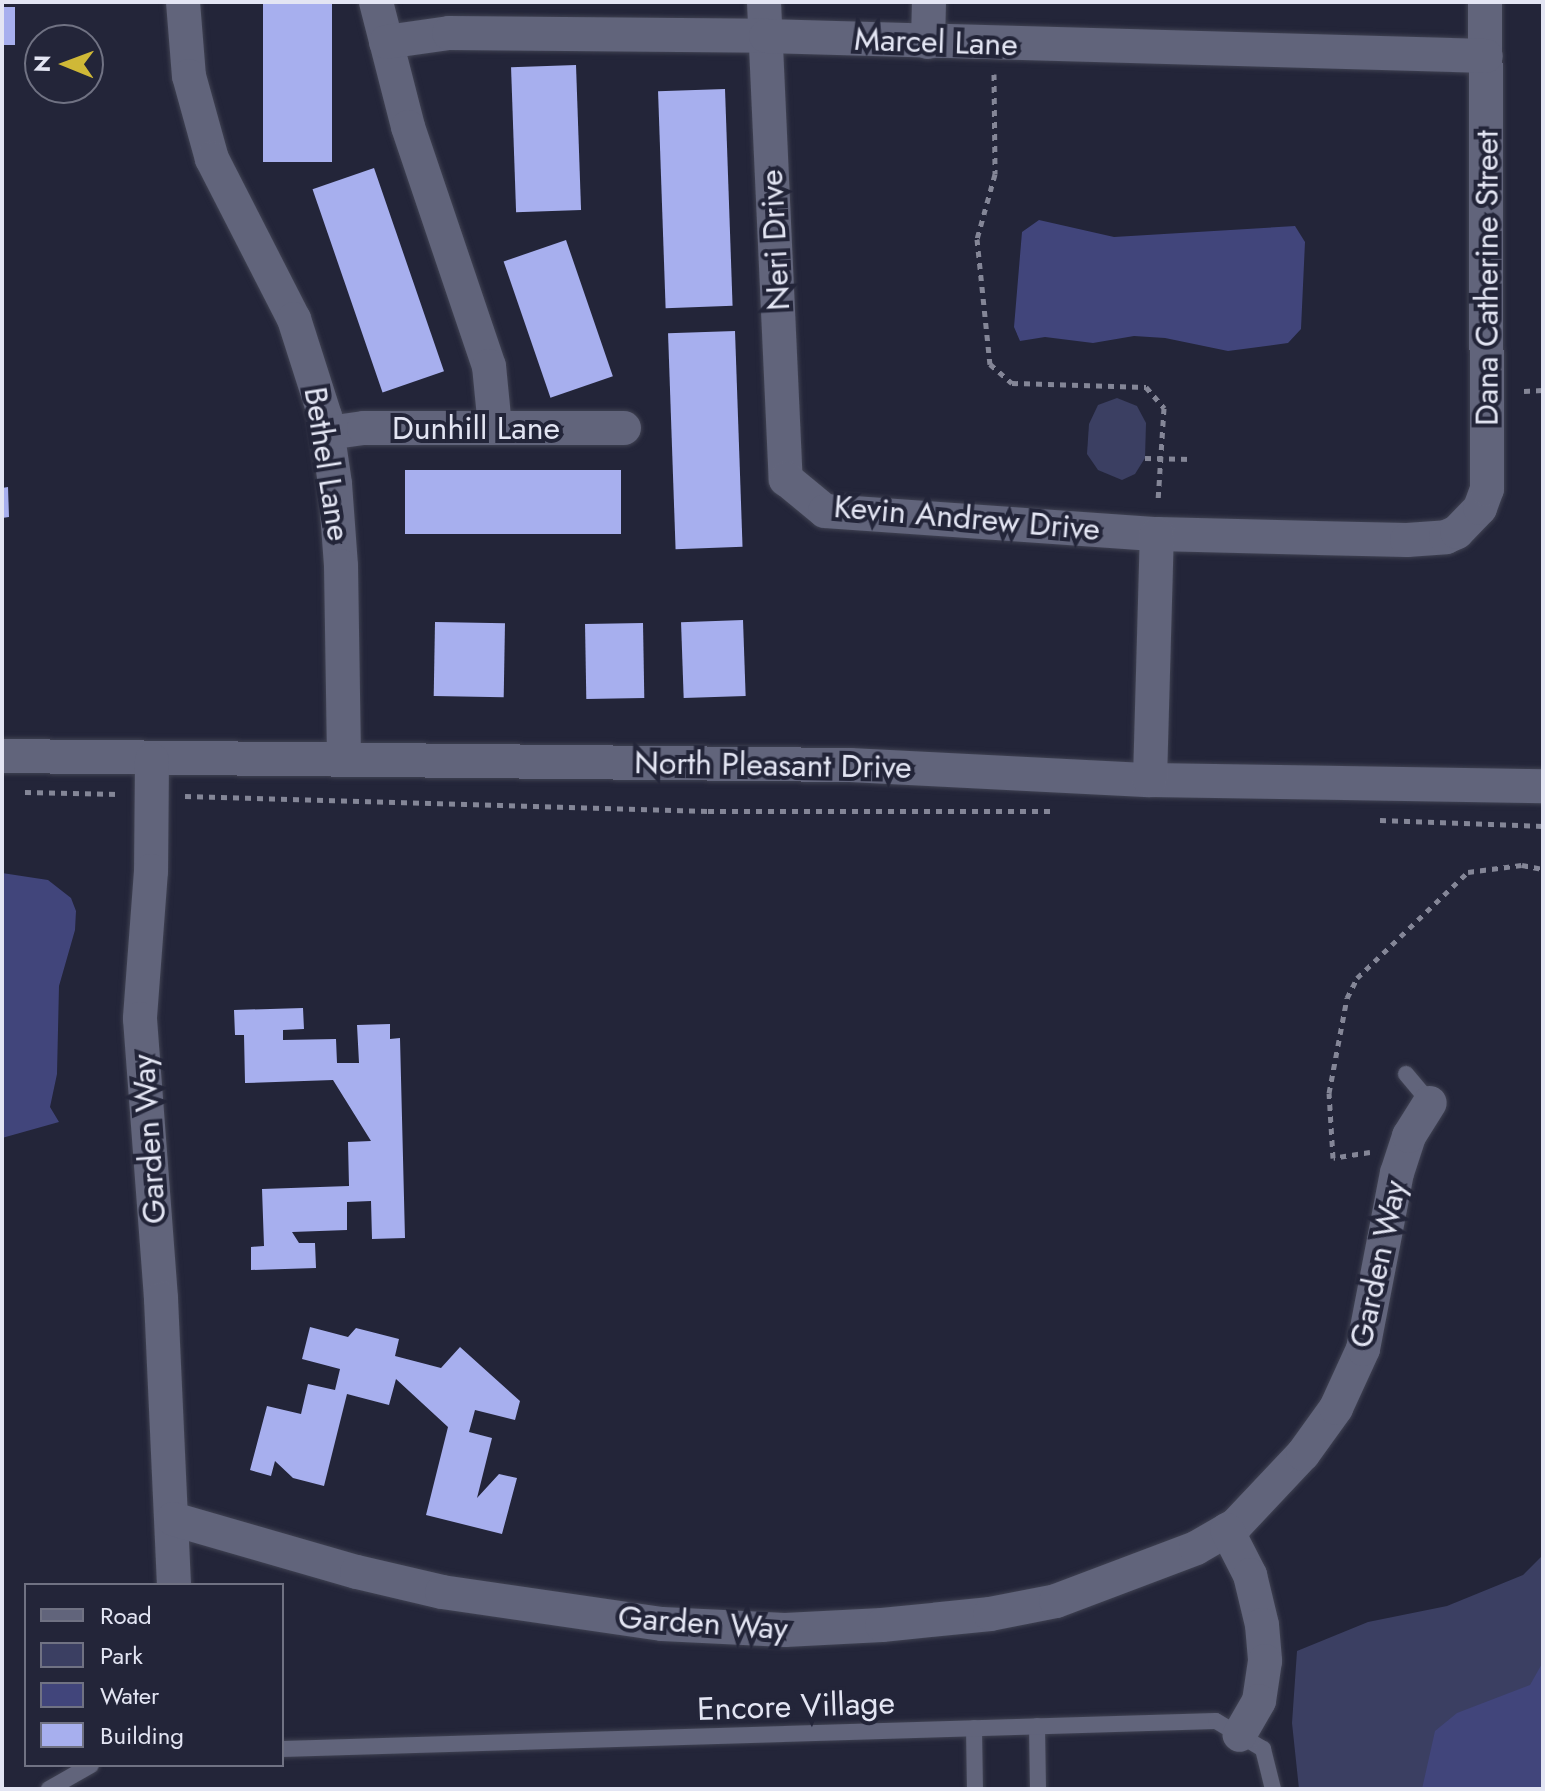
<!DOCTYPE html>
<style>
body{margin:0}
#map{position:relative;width:1545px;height:1791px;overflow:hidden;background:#232539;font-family:Jost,sans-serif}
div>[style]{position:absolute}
.green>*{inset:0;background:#3b3f62}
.water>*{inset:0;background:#41457b}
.building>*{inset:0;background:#a7afee;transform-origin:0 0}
.path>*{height:5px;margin-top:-2.5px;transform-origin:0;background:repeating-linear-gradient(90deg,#848697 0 6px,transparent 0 12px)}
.roads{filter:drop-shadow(0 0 2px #404252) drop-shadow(0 0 2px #404252)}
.lane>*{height:16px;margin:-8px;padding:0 8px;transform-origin:8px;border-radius:8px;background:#61647b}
.street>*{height:34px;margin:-17px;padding:0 17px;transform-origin:17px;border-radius:17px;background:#61647b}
span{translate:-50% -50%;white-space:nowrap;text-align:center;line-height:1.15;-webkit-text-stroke:8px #232539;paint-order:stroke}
.street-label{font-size:32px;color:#e3e5f3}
.frame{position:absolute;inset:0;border:4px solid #e3e5f3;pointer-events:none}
.legend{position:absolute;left:24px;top:1583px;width:260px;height:184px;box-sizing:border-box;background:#232539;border:2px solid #707283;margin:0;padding:10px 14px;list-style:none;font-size:24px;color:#e3e5f3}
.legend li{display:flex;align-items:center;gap:16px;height:40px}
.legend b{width:40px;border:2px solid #707283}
.north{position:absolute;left:24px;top:24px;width:80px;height:80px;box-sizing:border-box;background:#232539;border:2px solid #707283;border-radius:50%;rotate:271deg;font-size:22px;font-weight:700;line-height:32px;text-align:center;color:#e3e5f3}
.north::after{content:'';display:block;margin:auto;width:28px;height:36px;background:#cfb837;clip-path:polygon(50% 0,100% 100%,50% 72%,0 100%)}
</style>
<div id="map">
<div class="green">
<i style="clip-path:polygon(1117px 398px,1137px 406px,1146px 423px,1145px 458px,1135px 474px,1122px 480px,1098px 470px,1087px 454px,1089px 424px,1098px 405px)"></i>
<i style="clip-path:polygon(1543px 1555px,1543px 1789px,1299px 1789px,1292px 1723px,1297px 1651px,1368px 1622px,1447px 1606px,1523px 1575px)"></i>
</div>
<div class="water">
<i style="clip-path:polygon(1039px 220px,1114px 237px,1295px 226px,1305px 242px,1301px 329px,1288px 343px,1228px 351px,1165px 338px,1134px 336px,1093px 343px,1045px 337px,1020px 341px,1014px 327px,1022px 232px)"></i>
<i style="clip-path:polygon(2px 873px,48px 880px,71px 898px,76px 911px,75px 930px,59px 986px,57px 1074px,50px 1107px,59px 1122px,2px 1138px)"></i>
<i style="clip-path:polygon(1543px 1662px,1543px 1789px,1422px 1789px,1435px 1731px,1457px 1713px,1530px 1685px)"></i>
</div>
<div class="building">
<i style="left:263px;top:2px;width:69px;height:160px"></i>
<i style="left:2px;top:7px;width:13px;height:38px"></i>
<i style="left:576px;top:65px;width:145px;height:65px;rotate:88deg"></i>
<i style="left:725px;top:89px;width:217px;height:67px;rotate:88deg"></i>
<i style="left:374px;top:168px;width:215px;height:65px;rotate:71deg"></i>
<i style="left:566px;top:240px;width:144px;height:66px;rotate:71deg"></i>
<i style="left:735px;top:331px;width:216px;height:67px;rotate:88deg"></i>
<i style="left:405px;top:470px;width:216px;height:64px"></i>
<i style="clip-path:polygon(8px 487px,9px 517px,2px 518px,2px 488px)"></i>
<i style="left:743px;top:620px;width:76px;height:62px;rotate:88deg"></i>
<i style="left:435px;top:622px;width:70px;height:74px;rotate:1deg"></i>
<i style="left:643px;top:623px;width:75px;height:58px;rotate:89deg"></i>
<i style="clip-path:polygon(303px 1008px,304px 1029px,283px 1030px,283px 1040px,336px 1039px,337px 1063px,359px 1063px,357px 1025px,390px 1024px,390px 1039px,400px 1038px,405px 1238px,372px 1239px,371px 1201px,347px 1202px,347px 1230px,292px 1232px,299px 1243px,315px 1243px,316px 1268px,251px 1270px,251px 1247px,264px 1246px,262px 1189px,349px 1186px,348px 1142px,371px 1141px,333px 1080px,245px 1083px,244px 1035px,235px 1035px,234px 1010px)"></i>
<i style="clip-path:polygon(310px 1327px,348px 1337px,356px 1328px,399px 1339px,395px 1356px,441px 1368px,460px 1347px,520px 1401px,515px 1420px,475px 1410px,469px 1432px,492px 1438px,477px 1498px,499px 1474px,517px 1478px,502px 1534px,426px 1515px,448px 1427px,396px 1379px,389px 1405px,347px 1394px,324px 1486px,293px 1478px,275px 1461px,271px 1476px,250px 1470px,267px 1406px,301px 1414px,308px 1384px,335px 1390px,340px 1369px,302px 1359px)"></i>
</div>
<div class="path">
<i style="left:994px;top:74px;width:100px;rotate:89.4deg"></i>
<i style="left:995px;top:174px;width:67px;rotate:105.5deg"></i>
<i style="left:977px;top:239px;width:126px;rotate:84.1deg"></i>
<i style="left:990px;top:364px;width:29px;rotate:41deg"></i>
<i style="left:1012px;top:383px;width:134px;rotate:1.7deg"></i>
<i style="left:1146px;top:387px;width:28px;rotate:49deg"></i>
<i style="left:1164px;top:408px;width:93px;rotate:93.7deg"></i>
<i style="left:1524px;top:391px;width:19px;rotate:-3deg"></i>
<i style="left:1145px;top:458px;width:47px;rotate:1.2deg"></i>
<i style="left:25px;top:792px;width:94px;rotate:1.2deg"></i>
<i style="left:185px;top:796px;width:523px;rotate:1.64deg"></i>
<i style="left:708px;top:811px;width:342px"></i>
<i style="left:1380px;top:820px;width:163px;rotate:2.1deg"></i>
<i style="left:1370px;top:1152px;width:37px;rotate:171deg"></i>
<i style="left:1333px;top:1158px;width:65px;rotate:-93.5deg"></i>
<i style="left:1329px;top:1093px;width:97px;rotate:-79.3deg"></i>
<i style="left:1347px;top:998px;width:22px;rotate:-63deg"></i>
<i style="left:1357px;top:978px;width:153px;rotate:-43.7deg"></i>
<i style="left:1468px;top:872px;width:54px;rotate:-7.4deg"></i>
<i style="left:1522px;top:865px;width:21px;rotate:11deg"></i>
</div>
<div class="roads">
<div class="lane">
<i style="left:1406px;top:1074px;width:38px;rotate:50deg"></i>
<i style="left:1037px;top:1726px;width:63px;rotate:89.1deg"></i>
<i style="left:974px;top:1728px;width:61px;rotate:89.1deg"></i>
<i style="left:282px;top:1749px;width:934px;rotate:-1.72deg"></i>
<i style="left:1216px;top:1721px;width:55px;rotate:30.8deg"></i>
<i style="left:1263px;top:1749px;width:41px;rotate:76deg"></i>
<i style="left:49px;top:1789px;width:48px;rotate:-29.7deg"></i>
</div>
<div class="street">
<i style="left:183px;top:2px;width:74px;rotate:85.4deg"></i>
<i style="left:189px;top:76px;width:86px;rotate:74.5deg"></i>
<i style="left:212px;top:159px;width:180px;rotate:62.9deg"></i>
<i style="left:294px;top:319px;width:102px;rotate:72.3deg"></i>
<i style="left:325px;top:416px;width:69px;rotate:81.6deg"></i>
<i style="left:335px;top:484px;width:82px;rotate:85.8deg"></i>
<i style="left:341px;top:566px;width:194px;rotate:89.1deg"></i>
<i style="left:376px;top:2px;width:129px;rotate:75.6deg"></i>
<i style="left:408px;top:127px;width:252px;rotate:71.3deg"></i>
<i style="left:489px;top:366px;width:61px;rotate:84.4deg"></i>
<i style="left:764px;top:2px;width:478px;rotate:87.4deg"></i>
<i style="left:786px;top:479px;width:50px;rotate:39.4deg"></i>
<i style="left:825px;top:511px;width:333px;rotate:4deg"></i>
<i style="left:1157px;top:534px;width:250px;rotate:1.4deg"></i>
<i style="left:1407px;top:540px;width:39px;rotate:-4deg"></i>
<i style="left:1446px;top:537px;width:12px;rotate:-24deg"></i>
<i style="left:1457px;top:532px;width:33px;rotate:-46deg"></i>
<i style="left:1480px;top:508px;width:20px;rotate:-70deg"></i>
<i style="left:1487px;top:489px;width:487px;rotate:-90.2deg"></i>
<i style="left:386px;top:42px;width:64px;rotate:-8.1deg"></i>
<i style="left:449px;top:33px;width:317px;rotate:0.5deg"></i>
<i style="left:766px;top:36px;width:720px;rotate:1.59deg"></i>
<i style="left:928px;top:42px;width:40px;rotate:-88.6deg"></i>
<i style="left:328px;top:433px;width:36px;rotate:-8deg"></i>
<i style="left:364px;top:428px;width:260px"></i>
<i style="left:2px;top:756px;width:848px;rotate:0.61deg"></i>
<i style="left:850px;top:765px;width:300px;rotate:2.9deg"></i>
<i style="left:1150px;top:780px;width:393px;rotate:0.9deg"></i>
<i style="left:152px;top:760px;width:111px;rotate:90.5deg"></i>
<i style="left:151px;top:871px;width:148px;rotate:94.3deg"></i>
<i style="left:140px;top:1019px;width:281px;rotate:85.7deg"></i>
<i style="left:161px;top:1299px;width:286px;rotate:87.4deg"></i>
<i style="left:1150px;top:780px;width:246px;rotate:-88.4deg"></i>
<i style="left:173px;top:1519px;width:191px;rotate:16.1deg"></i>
<i style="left:357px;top:1572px;width:87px;rotate:13.2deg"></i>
<i style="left:442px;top:1592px;width:222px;rotate:8.3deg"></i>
<i style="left:662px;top:1624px;width:123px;rotate:2.8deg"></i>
<i style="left:785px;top:1630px;width:97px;rotate:-3deg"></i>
<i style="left:882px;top:1625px;width:109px;rotate:-5.8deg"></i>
<i style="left:990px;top:1614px;width:67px;rotate:-11.1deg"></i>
<i style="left:1056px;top:1601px;width:150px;rotate:-20.7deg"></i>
<i style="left:1196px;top:1548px;width:46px;rotate:-29.9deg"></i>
<i style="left:1236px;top:1525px;width:98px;rotate:-46.7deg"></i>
<i style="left:1303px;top:1454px;width:57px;rotate:-54.3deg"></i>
<i style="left:1336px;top:1408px;width:65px;rotate:-65.4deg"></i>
<i style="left:1363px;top:1349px;width:179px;rotate:-79.1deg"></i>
<i style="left:1397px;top:1173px;width:39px;rotate:-72deg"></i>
<i style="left:1409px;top:1136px;width:39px;rotate:-58deg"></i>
<i style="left:1227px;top:1530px;width:51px;rotate:62.9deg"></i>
<i style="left:1250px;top:1575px;width:51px;rotate:76.5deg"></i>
<i style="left:1262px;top:1625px;width:36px;rotate:85deg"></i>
<i style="left:1265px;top:1661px;width:40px;rotate:98.5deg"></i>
<i style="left:1259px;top:1701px;width:39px;rotate:120deg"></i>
</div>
</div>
<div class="street-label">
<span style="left:936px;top:42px;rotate:2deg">Marcel Lane</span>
<span style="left:775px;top:240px;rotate:-93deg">Neri Drive</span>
<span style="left:1487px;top:278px;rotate:-90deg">Dana Catherine Street</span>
<span style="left:476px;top:428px">Dunhill Lane</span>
<span style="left:327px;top:464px;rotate:81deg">Bethel Lane</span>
<span style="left:967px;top:518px;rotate:5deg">Kevin Andrew Drive</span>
<span style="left:773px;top:765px;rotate:1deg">North Pleasant Drive</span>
<span style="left:149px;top:1139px;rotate:-94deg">Garden Way</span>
<span style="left:1378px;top:1264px;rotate:-78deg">Garden Way</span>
<span style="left:703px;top:1623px;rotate:4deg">Garden Way</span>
<span style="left:796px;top:1706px;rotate:-2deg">Encore Village</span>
</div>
<div class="frame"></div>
<ul class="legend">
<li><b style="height:10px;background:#61647b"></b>Road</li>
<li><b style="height:22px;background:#3b3f62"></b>Park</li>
<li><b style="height:22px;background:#41457b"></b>Water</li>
<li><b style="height:22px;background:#a7afee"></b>Building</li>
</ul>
<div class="north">N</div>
</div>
